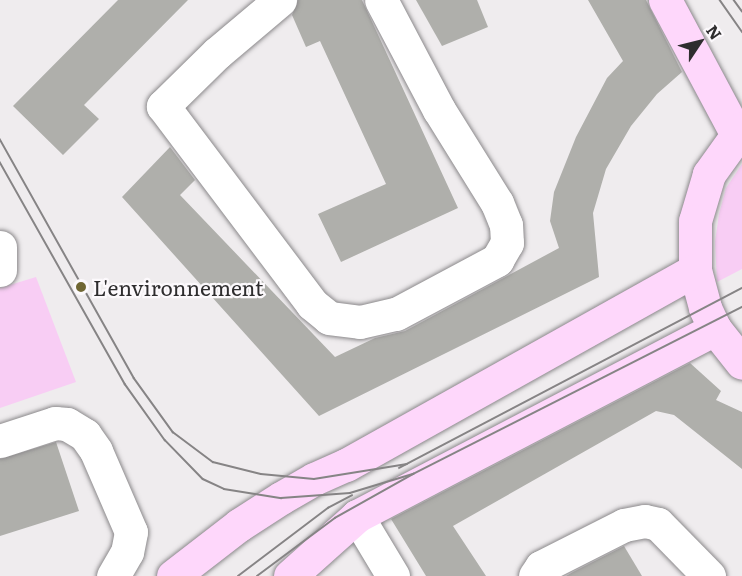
<!DOCTYPE html>
<style>
body{margin:0}
#map{position:relative;width:742px;height:576px;overflow:hidden;background:#efecee;font-family:Literata,serif}
div>[style]{position:absolute}
.green>*{inset:0;background:#f8cdf4}
.building>*{inset:0;background:#afafab}
.roads{filter:drop-shadow(0 0 2px #8b898b) drop-shadow(0 0 2px #8b898b)}
.minor>*{height:33px;margin:-16.5px;padding:0 16.5px;transform-origin:16.5px;border-radius:16.5px;background:#fff}
.major>*{height:33px;margin:-16.5px;padding:0 16.5px;transform-origin:16.5px;border-radius:16.5px;background:#fed7fb}
.tram>*{height:1.5px;margin:-0.75px;padding:0 0.75px;transform-origin:0.75px;border-radius:0.75px;background:#868485}
.dots>*{width:16px;height:16px;translate:-50% -50%;box-sizing:border-box;border:3px solid #fcf9fc;border-radius:50%}
span{translate:-50% -50%;white-space:nowrap;text-align:center;line-height:1.15;-webkit-text-stroke:4.5px #fcf9fc;paint-order:stroke}
.poi-label{font-size:21px;color:#2e2d2e}
.left{translate:0 -50%;text-align:left}
.north{position:absolute;left:670px;top:12px;width:60px;height:60px;-webkit-text-stroke:4px #fcf9fc;paint-order:stroke;rotate:55deg;font-size:16px;font-weight:700;line-height:24px;text-align:center;color:#2e2d2e}
.north::after{content:'';display:block;margin:auto;width:21px;height:27px;background:#2e2d2e;clip-path:polygon(50% 0,100% 100%,50% 72%,0 100%)}
</style>
<div id="map">
<div class="green">
<i style="clip-path:polygon(742px 164px,742px 269px,717px 282px,715px 242px,719px 214px,726px 188px)"></i>
<i style="clip-path:polygon(36px 277px,76px 382px,0 408px,0 288px)"></i>
</div>
<div class="building">
<i style="clip-path:polygon(118px 0,188px 0,84px 105px,99px 119px,63px 155px,13px 106px)"></i>
<i style="clip-path:polygon(298px 0,362px 0,458px 208px,341px 262px,318px 214px,386px 184px,320px 41px,306px 47px,292px 15px)"></i>
<i style="clip-path:polygon(416px 0,477px 0,488px 27px,442px 46px)"></i>
<i style="clip-path:polygon(588px 0,646px 0,682px 72px,657px 94px,631px 126px,606px 169px,593px 213px,599px 277px,319px 416px,122px 197px,170px 147px,195px 180px,180px 195px,335px 357px,375px 338px,405px 331px,559px 248px,550px 221px,554px 192px,576px 137px,607px 78px,623px 61px)"></i>
<i style="clip-path:polygon(690px 363px,721px 391px,716px 400px,742px 412px,742px 469px,674px 415px,656px 411px,453px 526px,486px 576px,426px 576px,391px 519px)"></i>
<i style="clip-path:polygon(56px 442px,79px 511px,0 536px,0 459px)"></i>
<i style="clip-path:polygon(624px 546px,642px 576px,566px 576px,573px 572px)"></i>
</div>
<div class="roads">
<div class="minor">
<i style="left:280px;top:0;width:82px;rotate:139.9deg"></i>
<i style="left:217px;top:53px;width:76px;rotate:135.5deg"></i>
<i style="left:163px;top:106px;width:248px;rotate:53deg"></i>
<i style="left:312px;top:304px;width:22px;rotate:39deg"></i>
<i style="left:329px;top:318px;width:31px;rotate:7deg"></i>
<i style="left:360px;top:322px;width:37px;rotate:-13deg"></i>
<i style="left:396px;top:314px;width:115px;rotate:-28.1deg"></i>
<i style="left:497px;top:260px;width:20px;rotate:-60deg"></i>
<i style="left:507px;top:243px;width:18px;rotate:-93deg"></i>
<i style="left:506px;top:225px;width:24px;rotate:-112deg"></i>
<i style="left:497px;top:203px;width:110px;rotate:-121.9deg"></i>
<i style="left:439px;top:110px;width:124px;rotate:-117.8deg"></i>
<i style="left:0;top:247px;width:23px;rotate:90deg"></i>
<i style="left:0;top:441px;width:58px;rotate:-18.1deg"></i>
<i style="left:55px;top:423px;width:12px;rotate:5deg"></i>
<i style="left:67px;top:424px;width:21px;rotate:31deg"></i>
<i style="left:85px;top:435px;width:19px;rotate:55deg"></i>
<i style="left:96px;top:451px;width:88px;rotate:66.6deg"></i>
<i style="left:131px;top:532px;width:20px;rotate:101deg"></i>
<i style="left:127px;top:552px;width:28px;rotate:120deg"></i>
<i style="left:357px;top:516px;width:70px;rotate:59deg"></i>
<i style="left:535px;top:576px;width:11px;rotate:-56deg"></i>
<i style="left:541px;top:567px;width:93px;rotate:-26.8deg"></i>
<i style="left:624px;top:525px;width:21px;rotate:-11deg"></i>
<i style="left:645px;top:521px;width:13px;rotate:13deg"></i>
<i style="left:658px;top:524px;width:73px;rotate:45.6deg"></i>
</div>
<div class="major">
<i style="left:665px;top:0;width:151px;rotate:61.9deg"></i>
<i style="left:742px;top:128px;width:57px;rotate:125.7deg"></i>
<i style="left:709px;top:174px;width:49px;rotate:106.6deg"></i>
<i style="left:695px;top:221px;width:49px;rotate:90deg"></i>
<i style="left:695px;top:270px;width:39px;rotate:75deg"></i>
<i style="left:705px;top:308px;width:23px;rotate:65deg"></i>
<i style="left:715px;top:329px;width:43px;rotate:51.5deg"></i>
<i style="left:173px;top:576px;width:83px;rotate:-37.7deg"></i>
<i style="left:239px;top:525px;width:50px;rotate:-32.7deg"></i>
<i style="left:281px;top:498px;width:38px;rotate:-30deg"></i>
<i style="left:314px;top:479px;width:35px;rotate:-24deg"></i>
<i style="left:346px;top:465px;width:400px;rotate:-29.2deg"></i>
<i style="left:290px;top:576px;width:90px;rotate:-41.8deg"></i>
<i style="left:357px;top:516px;width:404px;rotate:-27.6deg"></i>
</div>
</div>
<div class="tram">
<i style="left:720px;top:0;width:39px;rotate:55deg"></i>
<i style="left:734px;top:0;width:14px;rotate:54deg"></i>
<i style="left:0;top:139px;width:274px;rotate:60.7deg"></i>
<i style="left:134px;top:378px;width:67px;rotate:54.2deg"></i>
<i style="left:173px;top:432px;width:50px;rotate:36.9deg"></i>
<i style="left:213px;top:462px;width:49px;rotate:14deg"></i>
<i style="left:261px;top:474px;width:53px;rotate:5.4deg"></i>
<i style="left:314px;top:479px;width:94px;rotate:-9.2deg"></i>
<i style="left:0;top:162px;width:255px;rotate:60.6deg"></i>
<i style="left:125px;top:384px;width:69px;rotate:54.5deg"></i>
<i style="left:165px;top:440px;width:54px;rotate:45.7deg"></i>
<i style="left:203px;top:479px;width:23px;rotate:25deg"></i>
<i style="left:224px;top:489px;width:58px;rotate:9deg"></i>
<i style="left:281px;top:498px;width:69px;rotate:-4.1deg"></i>
<i style="left:350px;top:493px;width:66px;rotate:-16.8deg"></i>
<i style="left:399px;top:468px;width:387px;rotate:-27.7deg"></i>
<i style="left:238px;top:576px;width:113px;rotate:-37.1deg"></i>
<i style="left:328px;top:508px;width:27px;rotate:-28deg"></i>
<i style="left:257px;top:576px;width:97px;rotate:-36.6deg"></i>
<i style="left:335px;top:518px;width:90px;rotate:-29.4deg"></i>
<i style="left:413px;top:474px;width:369px;rotate:-26.9deg"></i>
</div>
<div class="dots">
<i style="left:81px;top:287px;background:#706734"></i>
</div>
<div class="poi-label">
<span class="left" style="left:93px;top:287px">L'environnement</span>
</div>
<div class="north">N</div>
</div>
